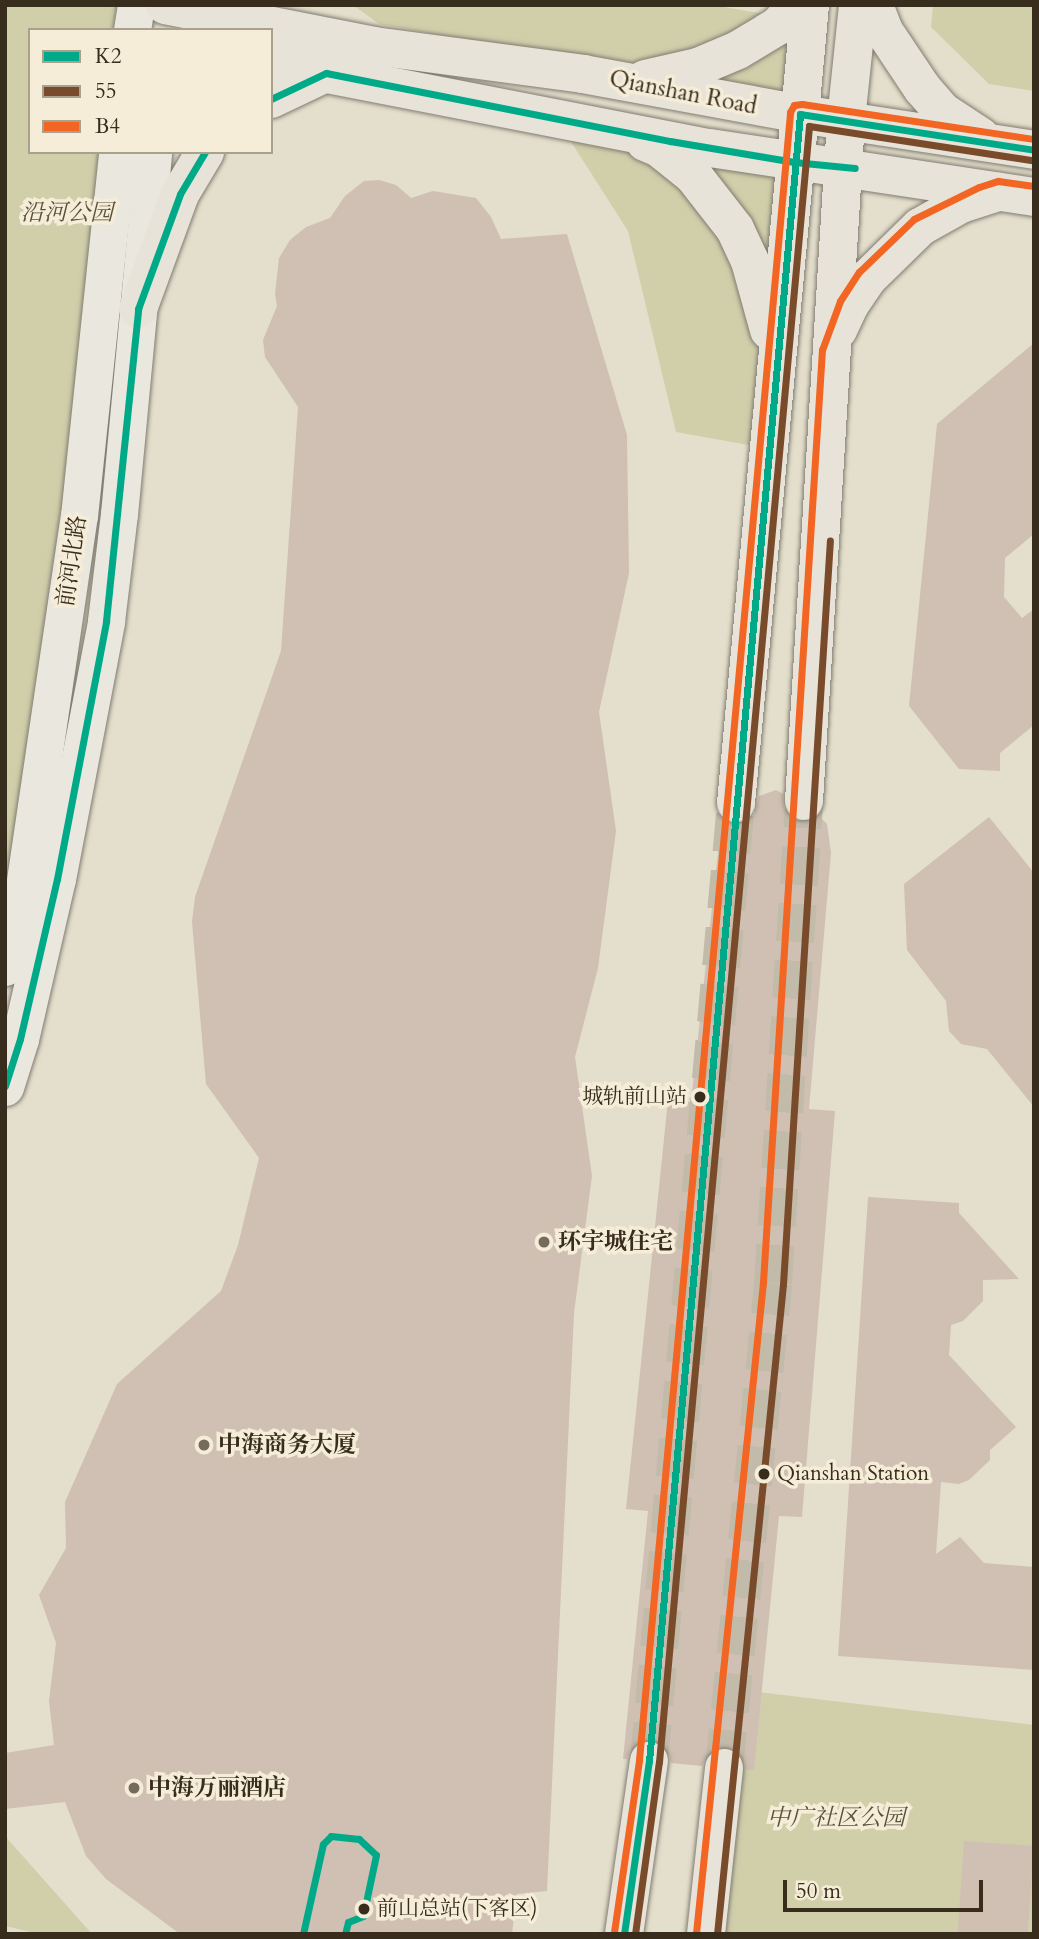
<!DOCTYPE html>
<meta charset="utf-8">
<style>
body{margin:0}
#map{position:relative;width:1039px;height:1939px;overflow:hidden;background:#e4dfcc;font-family:Cardo,"Noto Serif SC",serif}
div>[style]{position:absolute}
.green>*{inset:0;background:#d0cfaa}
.building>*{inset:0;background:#d0bfb3;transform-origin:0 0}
.primary-tunnel>*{height:38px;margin-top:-19px;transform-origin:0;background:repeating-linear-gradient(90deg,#c2bba9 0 38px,transparent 0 57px)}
.roads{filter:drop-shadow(0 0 2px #807c71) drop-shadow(0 0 2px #807c71)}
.secondary>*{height:37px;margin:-18.5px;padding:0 18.5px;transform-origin:18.5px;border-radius:18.5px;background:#eae7de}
.primary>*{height:38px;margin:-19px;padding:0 19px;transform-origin:19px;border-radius:19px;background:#e7e3d9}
.bus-1>*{height:7px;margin:-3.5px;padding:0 3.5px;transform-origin:3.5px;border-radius:3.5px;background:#0a8}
.bus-2>*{height:7px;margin:-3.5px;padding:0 3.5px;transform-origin:3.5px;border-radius:3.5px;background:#7a4b2a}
.bus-3>*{height:7px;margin:-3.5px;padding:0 3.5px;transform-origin:3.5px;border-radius:3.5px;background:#f26522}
.dots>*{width:19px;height:19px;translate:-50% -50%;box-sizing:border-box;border:4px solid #f5edd7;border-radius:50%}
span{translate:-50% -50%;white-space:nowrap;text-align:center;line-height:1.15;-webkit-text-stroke:7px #f5edd7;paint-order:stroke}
.bus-label{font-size:21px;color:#382c1d}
.right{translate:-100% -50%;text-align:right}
.left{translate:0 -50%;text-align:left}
.street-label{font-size:23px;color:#382c1d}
.park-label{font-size:23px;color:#5a523a;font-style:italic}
.poi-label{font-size:23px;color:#382c1d;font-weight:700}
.frame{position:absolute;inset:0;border:7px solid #382c1d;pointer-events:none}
.legend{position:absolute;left:28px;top:28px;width:245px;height:126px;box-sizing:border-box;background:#f5edd7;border:2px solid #a9a08d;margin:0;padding:9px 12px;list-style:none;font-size:21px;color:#382c1d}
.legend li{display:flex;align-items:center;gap:14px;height:35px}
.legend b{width:35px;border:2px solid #a9a08d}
.scale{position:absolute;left:783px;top:1880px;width:200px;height:32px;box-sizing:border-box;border:4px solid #382c1d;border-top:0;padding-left:9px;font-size:21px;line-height:24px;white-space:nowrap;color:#382c1d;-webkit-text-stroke:5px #f5edd7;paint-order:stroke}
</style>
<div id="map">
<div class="green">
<i style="clip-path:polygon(5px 5px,155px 5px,152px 30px,30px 30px,30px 152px,138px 152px,5px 965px)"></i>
<i style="clip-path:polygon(353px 5px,713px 5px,787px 18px,788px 99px,379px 24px)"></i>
<i style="clip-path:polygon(933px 5px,1034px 5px,1034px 91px,989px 84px,931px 27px)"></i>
<i style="clip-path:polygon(568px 137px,779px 173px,754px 446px,676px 432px,628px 231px)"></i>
<i style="clip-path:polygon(733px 1689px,1034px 1725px,1034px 1934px,707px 1934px)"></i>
<i style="clip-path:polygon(5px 1836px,92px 1934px,40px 1934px,5px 1926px)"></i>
</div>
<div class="building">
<i style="clip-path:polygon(379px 180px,396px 185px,411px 198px,433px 191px,476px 198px,491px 217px,501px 239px,567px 234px,627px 435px,629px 573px,599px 712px,616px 831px,598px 968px,575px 1057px,592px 1176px,574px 1313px,547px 1891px,517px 1894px,512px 1934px,180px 1934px,106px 1879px,86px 1856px,65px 1802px,5px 1809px,5px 1753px,54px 1745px,49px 1701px,56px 1643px,39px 1595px,66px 1548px,65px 1502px,117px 1384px,221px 1291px,238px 1245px,259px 1158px,206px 1084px,192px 922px,195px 897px,281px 651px,298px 407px,265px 357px,263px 340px,277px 306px,275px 294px,279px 258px,290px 240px,306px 227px,330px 218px,345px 196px,364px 181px)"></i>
<i style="clip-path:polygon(1034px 343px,1034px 534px,1005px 558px,1004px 597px,1022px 618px,1034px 609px,1034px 725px,1000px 753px,1000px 771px,959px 769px,909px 706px,937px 424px)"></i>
<i style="clip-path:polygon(776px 790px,783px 794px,784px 810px,791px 819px,803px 823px,819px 816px,827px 824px,831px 853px,809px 1109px,835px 1111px,802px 1517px,779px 1516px,754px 1770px,746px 1770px,744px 1759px,737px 1751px,726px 1746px,715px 1748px,707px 1755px,702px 1766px,671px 1763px,669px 1752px,663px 1744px,651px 1739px,640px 1741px,631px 1748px,627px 1759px,623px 1759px,648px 1511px,626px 1509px,668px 1100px,691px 1102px,721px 824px,722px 820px,733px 825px,746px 822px,754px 815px,759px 796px)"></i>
<i style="clip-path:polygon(989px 817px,1034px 873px,1034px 1107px,987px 1049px,961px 1044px,949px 1031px,946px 1001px,907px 950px,904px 884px)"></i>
<i style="clip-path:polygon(868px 1197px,959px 1203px,959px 1213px,1019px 1279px,983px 1280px,983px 1301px,963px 1321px,951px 1325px,949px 1355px,1016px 1427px,990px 1450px,990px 1460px,969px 1480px,959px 1484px,941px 1482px,936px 1554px,960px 1537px,984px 1563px,1034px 1567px,1034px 1670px,838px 1656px)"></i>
<i style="left:964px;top:1841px;width:70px;height:93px;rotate:4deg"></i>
</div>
<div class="primary-tunnel">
<i style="left:649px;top:1761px;width:962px;rotate:-84.81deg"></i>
<i style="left:724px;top:1768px;width:487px;rotate:-84.2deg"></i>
<i style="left:773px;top:1283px;width:483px;rotate:-86.3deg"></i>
</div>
<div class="roads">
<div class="secondary">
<i style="left:132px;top:30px;width:25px;rotate:-81deg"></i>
<i style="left:5px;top:967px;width:82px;rotate:-76.6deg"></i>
<i style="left:24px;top:887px;width:375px;rotate:-81.6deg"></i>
<i style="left:79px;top:516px;width:366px;rotate:-84deg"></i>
<i style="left:5px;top:1087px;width:50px;rotate:-72.6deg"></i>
<i style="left:20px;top:1039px;width:164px;rotate:-77deg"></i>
<i style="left:57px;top:879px;width:263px;rotate:-79.2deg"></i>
<i style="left:106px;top:621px;width:108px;rotate:-83.1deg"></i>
<i style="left:119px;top:514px;width:364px;rotate:-84.6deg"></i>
</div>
<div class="primary">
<i style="left:165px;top:5px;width:213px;rotate:11.1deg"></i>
<i style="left:374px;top:46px;width:211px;rotate:7.6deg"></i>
<i style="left:583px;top:74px;width:221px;rotate:10.4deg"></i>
<i style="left:800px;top:114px;width:237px;rotate:8.7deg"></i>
<i style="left:874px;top:5px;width:28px;rotate:69deg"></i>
<i style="left:884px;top:31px;width:69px;rotate:56.3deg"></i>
<i style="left:922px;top:88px;width:32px;rotate:49deg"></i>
<i style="left:943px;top:112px;width:45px;rotate:33.3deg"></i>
<i style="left:271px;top:63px;width:447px;rotate:11deg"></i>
<i style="left:710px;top:148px;width:328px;rotate:8.6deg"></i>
<i style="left:645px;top:79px;width:54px;rotate:-12.8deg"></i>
<i style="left:698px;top:67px;width:43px;rotate:-23deg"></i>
<i style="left:738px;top:50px;width:47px;rotate:-31deg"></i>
<i style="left:778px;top:26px;width:28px;rotate:-48deg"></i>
<i style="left:271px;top:99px;width:61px;rotate:-25.3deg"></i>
<i style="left:645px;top:142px;width:15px;rotate:23deg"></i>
<i style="left:659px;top:148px;width:43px;rotate:38.5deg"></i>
<i style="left:693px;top:175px;width:68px;rotate:52.1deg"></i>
<i style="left:735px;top:229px;width:35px;rotate:65deg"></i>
<i style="left:750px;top:261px;width:72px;rotate:74.6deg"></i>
<i style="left:138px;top:309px;width:122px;rotate:-69.9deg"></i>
<i style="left:180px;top:194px;width:49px;rotate:-59.2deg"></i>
<i style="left:838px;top:330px;width:26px;rotate:-65deg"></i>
<i style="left:849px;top:306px;width:34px;rotate:-56deg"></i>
<i style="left:868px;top:278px;width:73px;rotate:-44.4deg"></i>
<i style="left:920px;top:227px;width:47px;rotate:-29.3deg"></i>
<i style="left:961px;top:204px;width:40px;rotate:-18deg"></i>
<i style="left:804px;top:801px;width:682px;rotate:-86.47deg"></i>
<i style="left:846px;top:120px;width:116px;rotate:-84deg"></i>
<i style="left:736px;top:803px;width:801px;rotate:-84.7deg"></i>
<i style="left:624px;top:1934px;width:175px;rotate:-81.8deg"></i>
<i style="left:706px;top:1934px;width:167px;rotate:-83.8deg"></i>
</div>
</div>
<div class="bus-1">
<i style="left:271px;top:99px;width:61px;rotate:-25.3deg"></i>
<i style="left:326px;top:73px;width:351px;rotate:11.2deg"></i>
<i style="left:670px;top:141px;width:126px;rotate:9.6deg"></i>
<i style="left:794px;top:162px;width:61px;rotate:5.6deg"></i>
<i style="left:5px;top:1086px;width:49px;rotate:-72.3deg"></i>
<i style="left:20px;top:1039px;width:164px;rotate:-77deg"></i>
<i style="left:57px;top:879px;width:263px;rotate:-79.2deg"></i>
<i style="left:106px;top:621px;width:314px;rotate:-84.1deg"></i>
<i style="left:138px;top:309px;width:122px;rotate:-69.9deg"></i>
<i style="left:180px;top:194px;width:49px;rotate:-59.2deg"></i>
<i style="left:303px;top:1934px;width:92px;rotate:-77.5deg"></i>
<i style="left:323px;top:1844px;width:11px;rotate:-45deg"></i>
<i style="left:331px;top:1836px;width:28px;rotate:6deg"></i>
<i style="left:359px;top:1839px;width:23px;rotate:43deg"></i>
<i style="left:376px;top:1855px;width:62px;rotate:102deg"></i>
<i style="left:363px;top:1916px;width:16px;rotate:158deg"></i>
<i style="left:348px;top:1922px;width:12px;rotate:104deg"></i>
<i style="left:624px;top:1934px;width:175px;rotate:-81.8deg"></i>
<i style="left:649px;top:1761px;width:1654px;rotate:-84.76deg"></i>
<i style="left:800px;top:114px;width:237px;rotate:8.7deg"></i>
</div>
<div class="bus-2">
<i style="left:635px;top:1934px;width:174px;rotate:-82.1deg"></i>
<i style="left:659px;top:1762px;width:1643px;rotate:-84.76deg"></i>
<i style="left:809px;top:126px;width:226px;rotate:8.7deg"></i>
<i style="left:717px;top:1934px;width:653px;rotate:-84.2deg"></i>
<i style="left:783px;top:1284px;width:745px;rotate:-86.39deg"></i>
</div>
<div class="bus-3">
<i style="left:614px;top:1932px;width:174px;rotate:-81.7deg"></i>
<i style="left:639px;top:1760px;width:1655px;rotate:-84.76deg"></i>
<i style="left:790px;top:112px;width:8px;rotate:-60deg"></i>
<i style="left:794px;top:105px;width:8px;rotate:-7deg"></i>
<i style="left:802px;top:104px;width:235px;rotate:8.6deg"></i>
<i style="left:696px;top:1933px;width:654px;rotate:-84.12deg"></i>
<i style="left:763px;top:1282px;width:934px;rotate:-86.38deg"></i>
<i style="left:822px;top:350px;width:52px;rotate:-69.8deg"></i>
<i style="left:840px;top:301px;width:35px;rotate:-57deg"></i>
<i style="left:859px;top:272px;width:76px;rotate:-43.9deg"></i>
<i style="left:914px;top:219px;width:72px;rotate:-26.2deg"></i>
<i style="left:979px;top:187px;width:20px;rotate:-18deg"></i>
<i style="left:998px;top:181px;width:36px;rotate:8deg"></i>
</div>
<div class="dots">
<i style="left:700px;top:1097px;background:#382c1d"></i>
<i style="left:544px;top:1242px;background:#746b5a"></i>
<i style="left:204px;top:1445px;background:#746b5a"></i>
<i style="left:764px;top:1474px;background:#382c1d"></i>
<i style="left:134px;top:1788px;background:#746b5a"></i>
<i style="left:364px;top:1909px;background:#382c1d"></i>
</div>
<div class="bus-label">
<span class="right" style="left:687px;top:1097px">城轨前山站</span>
<span class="left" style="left:777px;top:1474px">Qianshan Station</span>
<span class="left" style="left:377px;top:1909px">前山总站(下客区)</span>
</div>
<div class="street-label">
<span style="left:683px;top:93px;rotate:11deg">Qianshan Road</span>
<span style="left:72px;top:561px;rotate:-82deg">前河北路</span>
</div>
<div class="park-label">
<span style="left:67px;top:213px">沿河公园</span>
<span style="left:836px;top:1818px">中广社区公园</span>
</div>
<div class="poi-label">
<span class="left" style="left:558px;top:1242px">环宇城住宅</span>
<span class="left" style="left:218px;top:1445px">中海商务大厦</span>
<span class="left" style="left:148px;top:1788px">中海万丽酒店</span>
</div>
<div class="frame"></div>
<ul class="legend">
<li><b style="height:9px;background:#0a8"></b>K2</li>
<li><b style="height:9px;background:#7a4b2a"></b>55</li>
<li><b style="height:9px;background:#f26522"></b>B4</li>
</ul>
<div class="scale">50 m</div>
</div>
